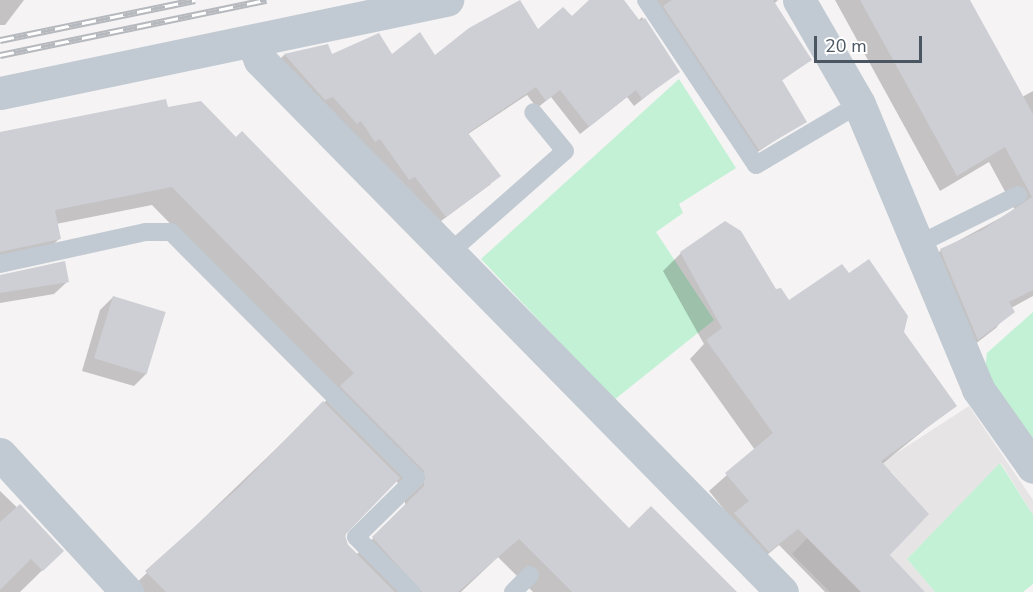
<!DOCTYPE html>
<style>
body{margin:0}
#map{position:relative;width:1033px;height:592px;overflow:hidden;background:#f5f3f3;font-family:"Nunito Sans",sans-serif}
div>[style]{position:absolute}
.education>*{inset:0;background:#e6e4e5}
.green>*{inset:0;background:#c3f1d5}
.shadow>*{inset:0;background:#0003}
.building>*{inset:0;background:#cdcfd5;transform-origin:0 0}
.lane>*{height:18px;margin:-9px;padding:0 9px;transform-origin:9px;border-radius:9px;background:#c1cad2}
.street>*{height:33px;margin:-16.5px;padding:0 16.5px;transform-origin:16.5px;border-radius:16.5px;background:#c1cad2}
.rail>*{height:7px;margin-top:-3.5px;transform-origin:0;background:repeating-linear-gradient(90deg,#fff 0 14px,#b5b8bd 0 28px);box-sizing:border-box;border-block:2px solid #b5b8bd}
span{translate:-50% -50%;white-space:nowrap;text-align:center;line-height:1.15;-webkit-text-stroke:6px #fff;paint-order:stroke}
.scale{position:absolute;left:814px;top:36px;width:108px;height:27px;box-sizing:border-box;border:3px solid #4a5661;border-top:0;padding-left:8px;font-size:18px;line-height:21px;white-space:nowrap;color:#4a5661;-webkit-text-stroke:4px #fff;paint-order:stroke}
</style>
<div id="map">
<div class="education">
<i style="clip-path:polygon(969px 406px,1033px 500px,1033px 515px,1001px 463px,907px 559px,935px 592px,925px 592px,890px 555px,928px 514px,891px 471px,810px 541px,861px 592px,830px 592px,792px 554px,878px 465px)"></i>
</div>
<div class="green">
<i style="clip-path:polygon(679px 79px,736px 168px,679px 204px,683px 213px,656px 232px,714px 320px,614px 400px,481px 259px)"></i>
<i style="clip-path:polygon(1033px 312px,1033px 446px,984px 378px,987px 353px)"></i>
<i style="clip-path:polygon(1000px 463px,1033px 515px,1033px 584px,1023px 592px,935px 592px,907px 559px)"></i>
</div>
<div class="shadow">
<i style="clip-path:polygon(0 0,24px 0,5px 25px,0 25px)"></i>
<i style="clip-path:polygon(591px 0,623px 0,638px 21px,642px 17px,678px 71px,634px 106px,627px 97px,580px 134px,551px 97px,537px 108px,527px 95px,468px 134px,491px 184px,437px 224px,276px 63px,284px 55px,327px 46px,331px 56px,435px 57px,538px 31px,572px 19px)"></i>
<i style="clip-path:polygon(647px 0,778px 0,774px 4px,810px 60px,781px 81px,805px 121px,753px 155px)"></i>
<i style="clip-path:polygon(835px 0,965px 0,1022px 97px,1033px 91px,1033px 296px,1011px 308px,996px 328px,961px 355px,924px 267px,941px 250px,1015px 210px,989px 162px,940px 191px)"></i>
<i style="clip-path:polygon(evenodd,166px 109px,629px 530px,734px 592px,533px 592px,498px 557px,461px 592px,127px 592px,335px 392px,152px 205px,56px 224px,59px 239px,39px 258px,0 268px,0 134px,166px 109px,395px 480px,405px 490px,405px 507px,357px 554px,344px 541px,347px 529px,395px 480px)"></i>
<i style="clip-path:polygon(681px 253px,775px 291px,789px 303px,902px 332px,955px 405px,882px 464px,888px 555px,923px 592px,825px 592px,779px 545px,750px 569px,731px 518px,709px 491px,755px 450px,690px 359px,704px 344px,663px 271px)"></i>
<i style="clip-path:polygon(0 275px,67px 282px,54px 294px,0 303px)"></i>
<i style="clip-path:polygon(113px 297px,147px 373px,134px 386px,82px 371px,100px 310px)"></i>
<i style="clip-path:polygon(0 491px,62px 551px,20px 592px,0 592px)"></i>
</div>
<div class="building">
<i style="clip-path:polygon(520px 0,538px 29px,563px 7px,572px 16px,589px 0,624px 0,640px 21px,645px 18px,680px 72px,642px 99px,636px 90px,589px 127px,560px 90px,546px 101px,536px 87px,468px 133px,501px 176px,446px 217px,415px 177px,409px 180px,380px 139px,375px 142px,361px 121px,357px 124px,333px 97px,325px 100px,284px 54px,328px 44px,332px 54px,379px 33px,392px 54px,420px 32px,435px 55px,469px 28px)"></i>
<i style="clip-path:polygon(672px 0,773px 0,812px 60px,782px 80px,807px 122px,759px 150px,663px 6px)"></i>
<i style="clip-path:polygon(860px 0,970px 0,1033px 114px,1033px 290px,1009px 302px,1015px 312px,978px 340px,940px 249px,982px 230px,1032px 197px,1005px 147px,957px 176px)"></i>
<i style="clip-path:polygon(166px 99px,168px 107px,201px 101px,236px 137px,242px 131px,629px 528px,651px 506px,737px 592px,572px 592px,519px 539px,458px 592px,422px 592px,372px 537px,424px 486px,424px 471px,340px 386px,354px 373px,172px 187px,55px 210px,61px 239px,0 252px,0 132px)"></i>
<i style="clip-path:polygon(725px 221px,741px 231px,776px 289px,781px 288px,789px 300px,842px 264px,849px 273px,869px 259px,908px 316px,904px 332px,957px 406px,881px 461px,929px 514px,890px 555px,925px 592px,861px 592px,798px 529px,769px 552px,734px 513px,749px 501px,725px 473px,773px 433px,706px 340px,722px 328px,680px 252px)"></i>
<i style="clip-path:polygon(65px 261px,69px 282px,0 293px,0 275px)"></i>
<i style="left:113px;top:296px;width:55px;height:65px;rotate:17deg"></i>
<i style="clip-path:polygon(323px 401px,400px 478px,345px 535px,348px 545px,395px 592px,166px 592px,145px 571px,238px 488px)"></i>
<i style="clip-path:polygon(20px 504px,64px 551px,43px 571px,31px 559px,0 590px,0 522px)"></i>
</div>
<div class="lane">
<i style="left:646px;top:0;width:198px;rotate:56.3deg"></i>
<i style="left:756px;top:165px;width:120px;rotate:-30.6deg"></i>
<i style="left:917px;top:245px;width:113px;rotate:-26.3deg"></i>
<i style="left:449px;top:253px;width:154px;rotate:-41.3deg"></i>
<i style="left:565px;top:151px;width:50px;rotate:-129.4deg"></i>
<i style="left:0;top:264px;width:149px;rotate:-12.4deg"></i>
<i style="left:146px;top:232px;width:25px"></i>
<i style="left:171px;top:232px;width:347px;rotate:45.1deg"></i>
<i style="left:416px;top:478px;width:84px;rotate:135.5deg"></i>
<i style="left:356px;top:537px;width:78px;rotate:45deg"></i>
<i style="left:513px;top:592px;width:24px;rotate:-45deg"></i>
</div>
<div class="street">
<i style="left:799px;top:0;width:120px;rotate:60deg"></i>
<i style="left:859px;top:104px;width:309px;rotate:67.3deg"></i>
<i style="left:978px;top:389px;width:95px;rotate:54.8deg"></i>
<i style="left:253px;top:43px;width:18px;rotate:68deg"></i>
<i style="left:260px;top:60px;width:745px;rotate:45.54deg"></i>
<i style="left:0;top:93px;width:457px;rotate:-11.8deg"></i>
<i style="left:0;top:454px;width:188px;rotate:47.4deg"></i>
</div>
<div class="rail">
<i style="left:0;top:40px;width:199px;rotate:-11.6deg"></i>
<i style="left:0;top:55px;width:272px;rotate:-11.7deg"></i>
</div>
<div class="scale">20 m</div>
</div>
